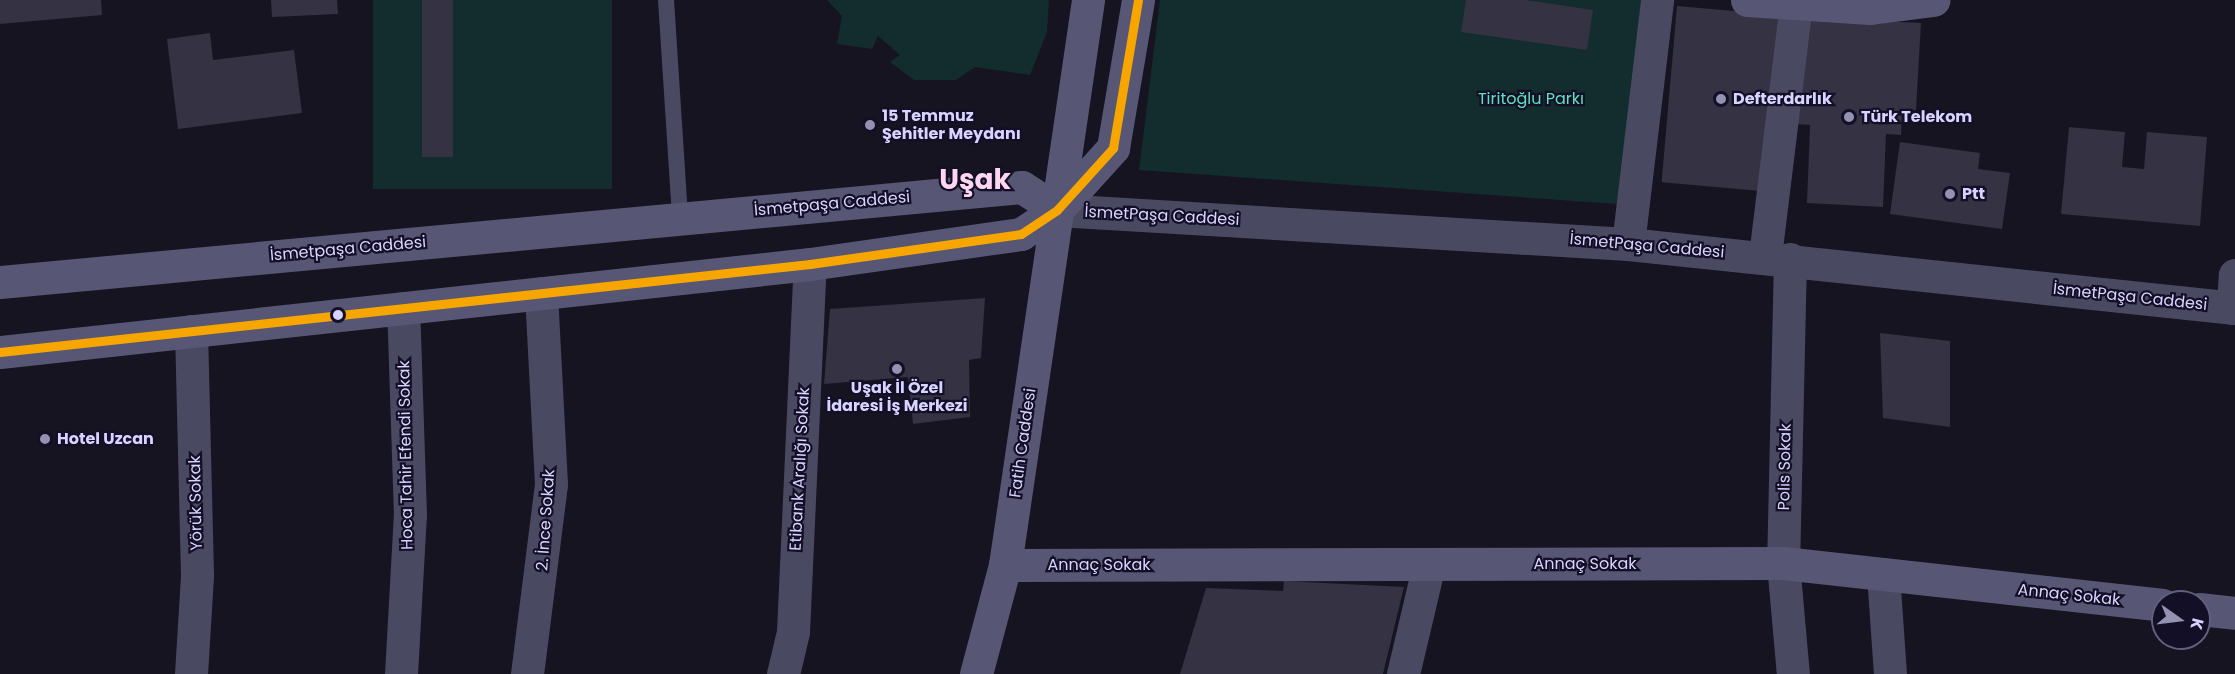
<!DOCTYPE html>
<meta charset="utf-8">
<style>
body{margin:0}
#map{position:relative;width:2235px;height:674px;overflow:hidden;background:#161421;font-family:Poppins,sans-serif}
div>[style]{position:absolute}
.green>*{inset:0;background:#132c2d;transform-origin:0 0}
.building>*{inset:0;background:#343243;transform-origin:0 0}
.lane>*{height:16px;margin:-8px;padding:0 8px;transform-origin:8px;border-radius:8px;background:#4a4962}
.street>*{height:33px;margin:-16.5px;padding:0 16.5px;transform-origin:16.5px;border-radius:16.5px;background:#4a4962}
.secondary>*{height:33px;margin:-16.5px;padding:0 16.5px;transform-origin:16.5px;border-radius:16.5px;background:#575674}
.bus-1>*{height:9px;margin:-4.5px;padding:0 4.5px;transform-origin:4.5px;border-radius:4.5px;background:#f7a600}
.dots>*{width:16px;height:16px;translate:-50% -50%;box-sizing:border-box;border:3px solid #130f26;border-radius:50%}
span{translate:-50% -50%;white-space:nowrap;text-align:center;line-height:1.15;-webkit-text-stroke:4.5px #130f26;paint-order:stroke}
.park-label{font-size:16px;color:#5fe0c0}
.poi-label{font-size:16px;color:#d9d4ff;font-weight:700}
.left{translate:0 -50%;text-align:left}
.street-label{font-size:16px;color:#d9d4ff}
.town-label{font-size:28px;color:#ffd6f0;font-weight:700}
.north{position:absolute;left:2151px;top:590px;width:60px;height:60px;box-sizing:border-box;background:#130f26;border:2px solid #625e7d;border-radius:50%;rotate:104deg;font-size:16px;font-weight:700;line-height:24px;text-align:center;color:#d9d4ff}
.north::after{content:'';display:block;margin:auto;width:21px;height:27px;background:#9591b1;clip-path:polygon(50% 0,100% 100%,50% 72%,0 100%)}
</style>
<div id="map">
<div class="green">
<i style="left:373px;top:0;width:239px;height:189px"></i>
<i style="clip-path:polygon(827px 0,1049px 0,1047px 32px,1030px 75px,975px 67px,956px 80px,914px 80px,890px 62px,900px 55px,878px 36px,872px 49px,837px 44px,842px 16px)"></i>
<i style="clip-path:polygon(1160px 0,1647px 0,1617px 204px,1139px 170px)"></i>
</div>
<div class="building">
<i style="clip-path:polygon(0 0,101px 0,102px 15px,0 24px)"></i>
<i style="clip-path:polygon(271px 0,337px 0,338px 14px,272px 17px)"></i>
<i style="left:422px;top:0;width:31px;height:157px"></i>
<i style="clip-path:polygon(1466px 0,1526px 0,1593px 10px,1587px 50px,1461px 32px)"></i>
<i style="left:1677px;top:6px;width:105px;height:177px;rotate:5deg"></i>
<i style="clip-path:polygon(1801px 17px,1921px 23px,1916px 110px,1902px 110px,1901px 135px,1886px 134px,1883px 207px,1807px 203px,1810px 125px,1796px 124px)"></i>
<i style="clip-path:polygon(210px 33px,213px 60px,294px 50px,302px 113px,178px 129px,167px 39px)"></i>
<i style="clip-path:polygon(2069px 127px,2125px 132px,2122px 167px,2144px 169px,2147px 132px,2207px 137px,2200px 226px,2061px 214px)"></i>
<i style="clip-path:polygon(1900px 142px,1980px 153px,1978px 169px,2010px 173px,2002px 229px,1890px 214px)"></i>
<i style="clip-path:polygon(985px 298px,981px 358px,969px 360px,970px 417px,913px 424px,908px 377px,824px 384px,830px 309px)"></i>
<i style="clip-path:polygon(1880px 333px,1950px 341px,1950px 427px,1883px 418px)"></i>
<i style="clip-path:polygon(1284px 581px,1404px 587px,1383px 674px,1180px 674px,1206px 588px,1283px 591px)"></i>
</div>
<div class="lane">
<i style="left:666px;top:0;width:217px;rotate:86.3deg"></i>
</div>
<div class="street">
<i style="left:1057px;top:210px;width:572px;rotate:3.41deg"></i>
<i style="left:1628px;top:244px;width:610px;rotate:6.02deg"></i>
<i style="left:1628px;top:244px;width:246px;rotate:-83.2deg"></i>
<i style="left:1765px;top:256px;width:255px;rotate:-83deg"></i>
<i style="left:1790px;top:259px;width:304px;rotate:91.3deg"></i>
<i style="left:1783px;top:563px;width:111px;rotate:84.9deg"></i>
<i style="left:2233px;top:308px;width:33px;rotate:-87deg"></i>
<i style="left:1883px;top:574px;width:100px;rotate:86deg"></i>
<i style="left:191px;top:674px;width:99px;rotate:-86.5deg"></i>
<i style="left:197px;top:575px;width:244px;rotate:-91.4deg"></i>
<i style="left:401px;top:674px;width:159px;rotate:-86.8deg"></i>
<i style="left:410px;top:515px;width:207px;rotate:-91.9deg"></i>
<i style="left:527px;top:674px;width:192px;rotate:-82.8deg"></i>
<i style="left:551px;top:484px;width:191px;rotate:-93deg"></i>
<i style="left:783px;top:674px;width:43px;rotate:-76.6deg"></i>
<i style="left:793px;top:632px;width:368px;rotate:-87.4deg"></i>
<i style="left:1403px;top:674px;width:113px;rotate:-76.7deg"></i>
</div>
<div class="secondary">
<i style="left:1747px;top:0;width:123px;rotate:3.7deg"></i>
<i style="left:1870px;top:8px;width:64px;rotate:-7.2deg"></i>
<i style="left:0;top:282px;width:1026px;rotate:-5.31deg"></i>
<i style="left:1022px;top:187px;width:42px;rotate:33.3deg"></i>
<i style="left:0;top:352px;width:815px;rotate:-6.2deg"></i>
<i style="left:810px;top:264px;width:213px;rotate:-8.1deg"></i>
<i style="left:1021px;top:234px;width:43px;rotate:-33.7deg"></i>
<i style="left:1057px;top:210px;width:84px;rotate:-47.9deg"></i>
<i style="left:1113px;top:148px;width:150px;rotate:-80.4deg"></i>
<i style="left:1005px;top:565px;width:778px;rotate:-0.15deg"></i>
<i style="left:1783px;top:563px;width:382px;rotate:6.3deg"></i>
<i style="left:2199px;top:609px;width:36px;rotate:6deg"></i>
<i style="left:976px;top:674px;width:113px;rotate:-75.1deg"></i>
<i style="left:1005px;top:565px;width:571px;rotate:-81.64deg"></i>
</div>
<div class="bus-1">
<i style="left:0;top:352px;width:815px;rotate:-6.2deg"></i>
<i style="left:810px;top:264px;width:213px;rotate:-8.1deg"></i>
<i style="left:1021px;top:234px;width:43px;rotate:-33.7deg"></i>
<i style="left:1057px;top:210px;width:84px;rotate:-47.9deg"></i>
<i style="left:1113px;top:148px;width:150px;rotate:-80.4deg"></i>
</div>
<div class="dots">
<i style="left:1721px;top:99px;background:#9591b1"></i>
<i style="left:1849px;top:117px;background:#9591b1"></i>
<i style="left:870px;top:125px;background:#9591b1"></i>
<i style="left:1950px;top:194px;background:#9591b1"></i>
<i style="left:338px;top:315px;background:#d9d4ff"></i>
<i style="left:897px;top:369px;background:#9591b1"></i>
<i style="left:45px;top:439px;background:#9591b1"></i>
</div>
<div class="park-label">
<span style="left:1531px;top:99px">Tiritoğlu Parkı</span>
</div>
<div class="poi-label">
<span class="left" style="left:1733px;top:99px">Defterdarlık</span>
<span class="left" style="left:882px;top:125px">15 Temmuz<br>Şehitler Meydanı</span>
<span class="left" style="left:1861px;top:117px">Türk Telekom</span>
<span class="left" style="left:1962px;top:194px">Ptt</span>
<span style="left:897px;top:397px">Uşak İl Özel<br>İdaresi İş Merkezi</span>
<span class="left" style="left:57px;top:439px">Hotel Uzcan</span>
</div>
<div class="street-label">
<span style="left:832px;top:204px;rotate:-5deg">İsmetpaşa Caddesi</span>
<span style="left:1162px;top:216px;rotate:3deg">İsmetPaşa Caddesi</span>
<span style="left:1647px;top:246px;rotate:5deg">İsmetPaşa Caddesi</span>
<span style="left:348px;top:249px;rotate:-5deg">İsmetpaşa Caddesi</span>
<span style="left:2130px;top:297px;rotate:6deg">İsmetPaşa Caddesi</span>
<span style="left:1023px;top:443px;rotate:-82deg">Fatih Caddesi</span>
<span style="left:406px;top:455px;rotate:-91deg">Hoca Tahir Efendi Sokak</span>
<span style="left:1785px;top:467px;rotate:-89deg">Polis Sokak</span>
<span style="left:800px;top:469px;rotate:-87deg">Etibank Aralığı Sokak</span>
<span style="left:196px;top:503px;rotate:-91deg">Yörük Sokak</span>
<span style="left:546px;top:520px;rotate:-86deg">2. İnce Sokak</span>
<span style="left:1585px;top:564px">Annaç Sokak</span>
<span style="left:1099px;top:565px">Annaç Sokak</span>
<span style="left:2069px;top:595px;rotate:6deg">Annaç Sokak</span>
</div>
<div class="town-label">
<span style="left:975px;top:180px">Uşak</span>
</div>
<div class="north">K</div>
</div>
